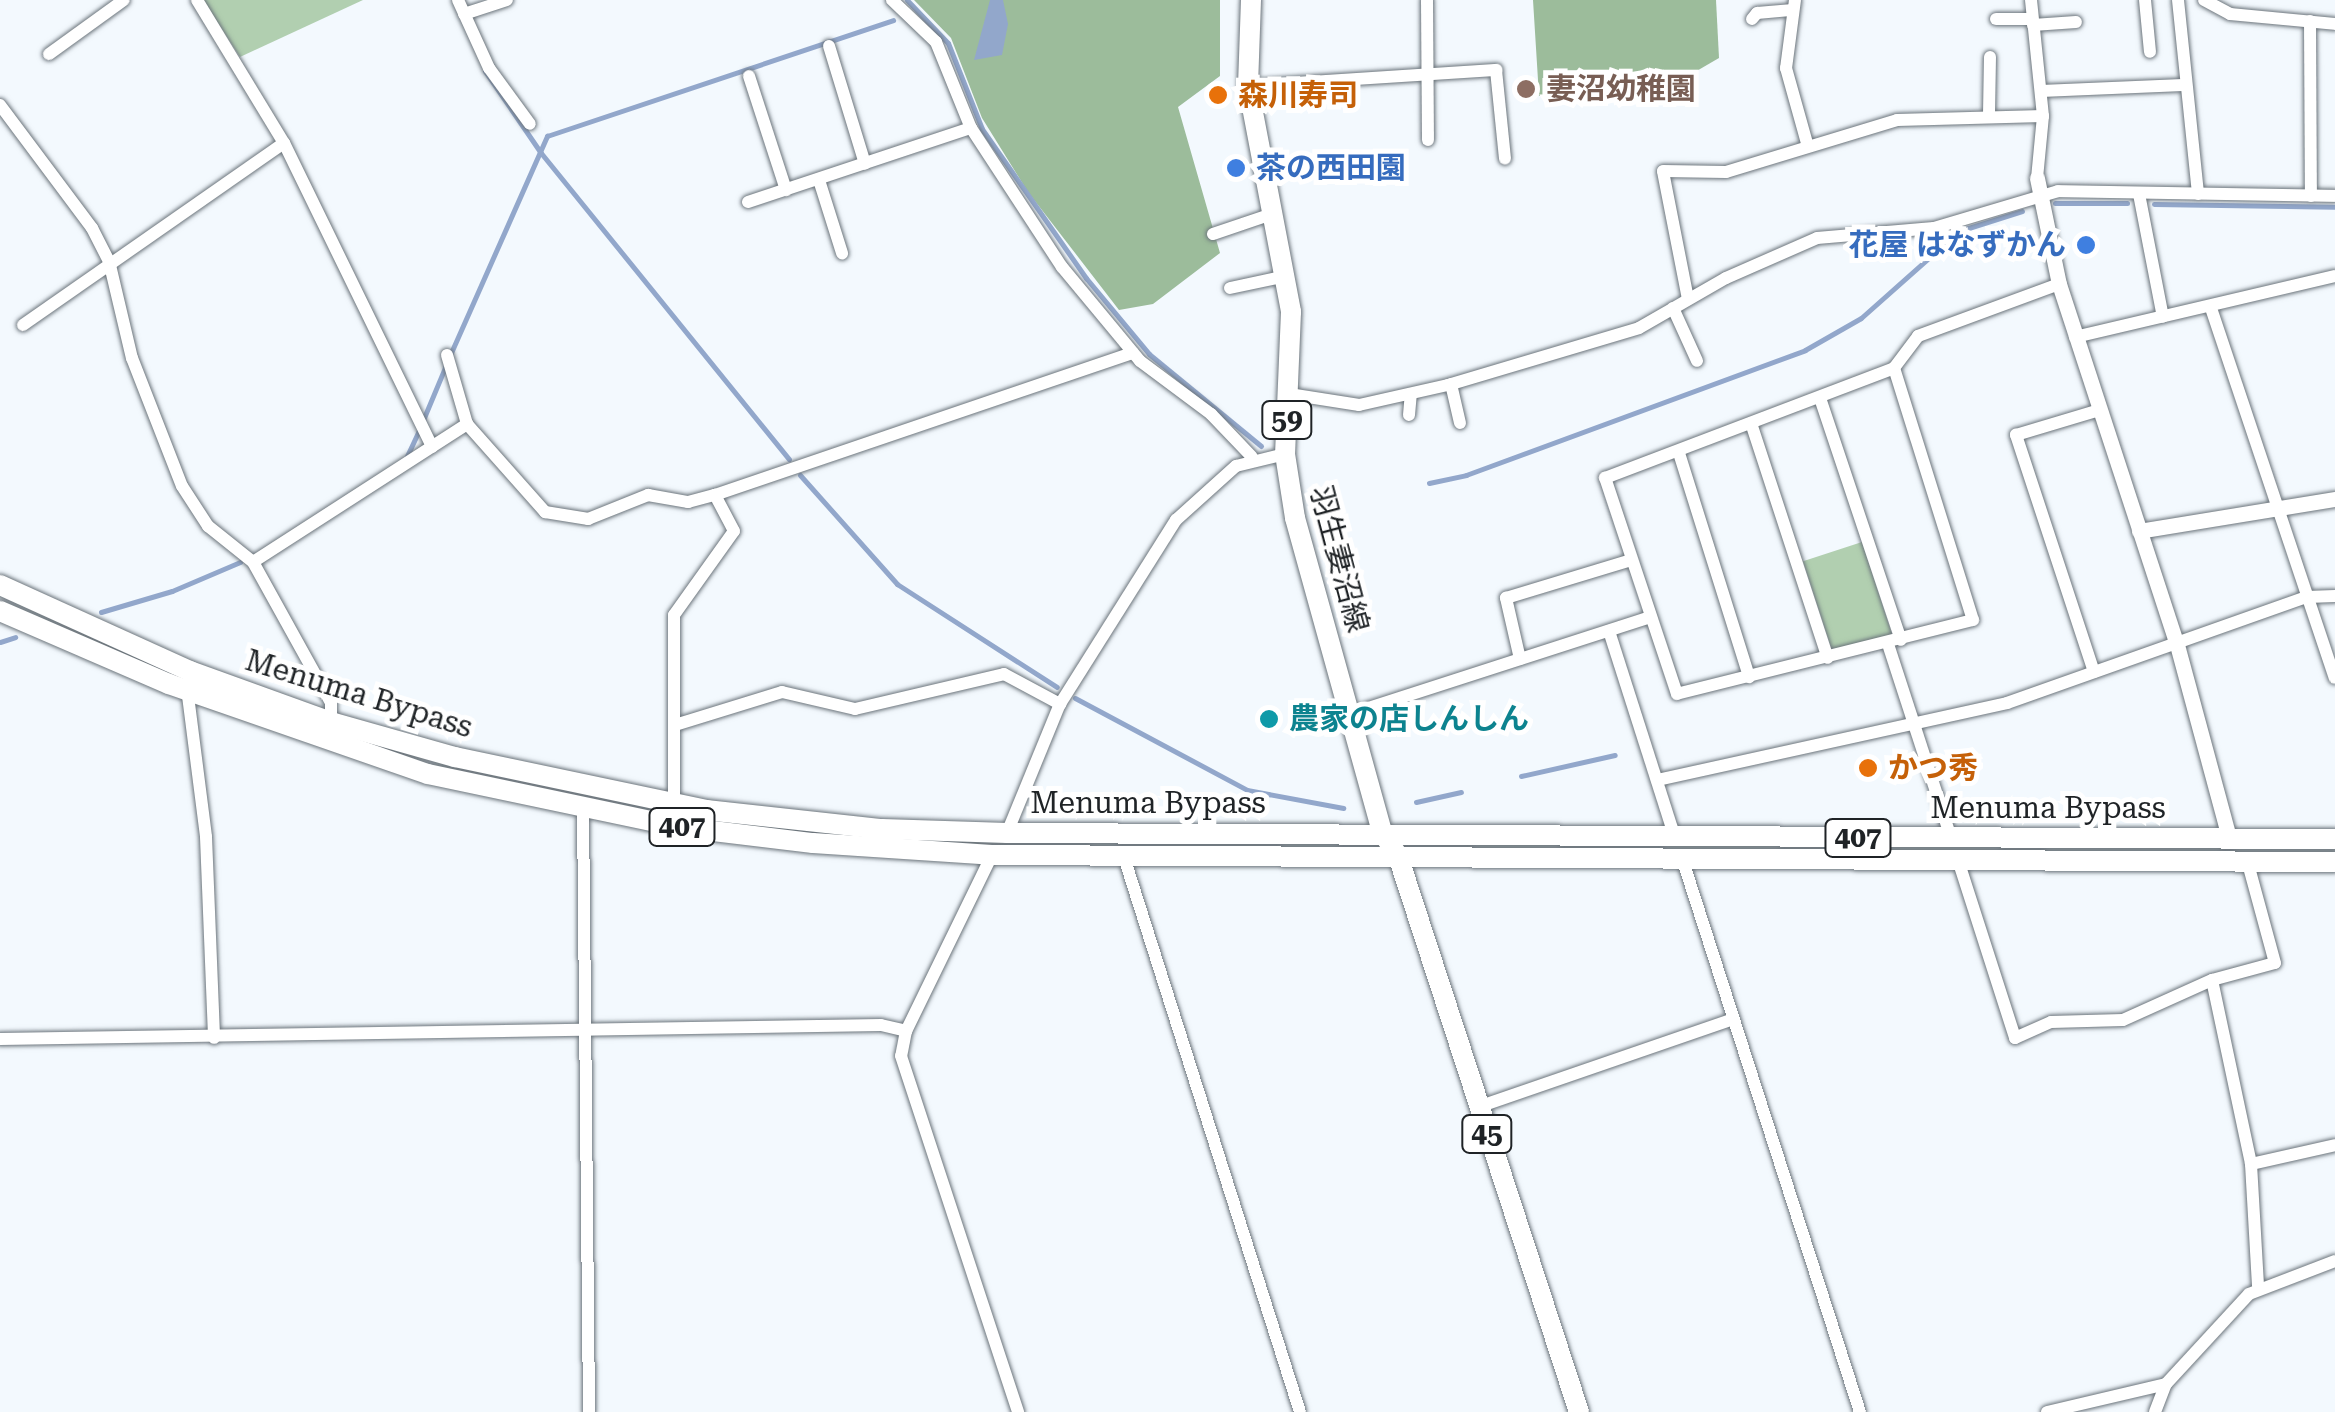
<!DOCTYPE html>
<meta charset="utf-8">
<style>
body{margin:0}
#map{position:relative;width:2335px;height:1412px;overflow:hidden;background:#f3f9fe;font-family:"Roboto Serif","Noto Sans JP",serif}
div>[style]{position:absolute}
.green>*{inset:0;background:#b1cfb0;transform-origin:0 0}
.forest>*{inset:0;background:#9cbc9b}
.water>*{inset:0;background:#92a7cb}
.stream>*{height:5px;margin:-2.5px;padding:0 2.5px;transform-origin:2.5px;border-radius:2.5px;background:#92a7cb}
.roads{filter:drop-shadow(0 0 2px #6b747b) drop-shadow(0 0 2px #6b747b)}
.minor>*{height:12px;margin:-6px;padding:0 6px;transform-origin:6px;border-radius:6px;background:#fff}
.tertiary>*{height:15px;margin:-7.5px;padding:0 7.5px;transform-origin:7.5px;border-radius:7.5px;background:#fff}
.primary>*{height:20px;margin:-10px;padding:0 10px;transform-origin:10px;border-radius:10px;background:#fff}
.trunk>*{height:20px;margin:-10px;padding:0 10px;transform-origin:10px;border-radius:10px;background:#fff}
.dots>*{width:28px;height:28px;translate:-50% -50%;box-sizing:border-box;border:5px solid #fff;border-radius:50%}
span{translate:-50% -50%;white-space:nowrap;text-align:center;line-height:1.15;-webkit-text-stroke:10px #fff;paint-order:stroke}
.shield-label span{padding:2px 8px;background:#fff;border:2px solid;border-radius:8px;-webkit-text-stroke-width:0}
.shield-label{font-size:28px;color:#1f2326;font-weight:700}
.education-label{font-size:30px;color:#785e54;font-weight:700}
.left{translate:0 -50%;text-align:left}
.food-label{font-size:30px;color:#c56008;font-weight:700}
.shop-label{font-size:30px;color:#366cbe;font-weight:700}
.right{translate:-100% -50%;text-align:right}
.street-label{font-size:30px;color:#1f2326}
.culture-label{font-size:30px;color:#0d838f;font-weight:700}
</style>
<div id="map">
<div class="green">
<i style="clip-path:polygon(203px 0,363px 0,240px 57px)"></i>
<i style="left:1862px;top:542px;width:98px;height:62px;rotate:72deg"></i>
</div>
<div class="forest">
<i style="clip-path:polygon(914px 0,1220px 0,1220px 76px,1178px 107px,1220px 253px,1153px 304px,1119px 310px,1028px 192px,982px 118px,951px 38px)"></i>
<i style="clip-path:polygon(1533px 0,1716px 0,1719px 58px,1676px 83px,1539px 96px)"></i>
</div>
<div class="water">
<i style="clip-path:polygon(990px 0,1003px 0,1008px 24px,1002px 55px,974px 60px)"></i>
</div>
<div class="stream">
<i style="left:907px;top:0;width:59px;rotate:46.4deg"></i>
<i style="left:948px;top:43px;width:92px;rotate:68.4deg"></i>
<i style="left:982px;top:129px;width:182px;rotate:55.1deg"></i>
<i style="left:1086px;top:278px;width:99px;rotate:50.3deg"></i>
<i style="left:1149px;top:354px;width:145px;rotate:39.4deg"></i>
<i style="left:485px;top:71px;width:99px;rotate:55.7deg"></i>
<i style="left:541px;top:153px;width:394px;rotate:51deg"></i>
<i style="left:2055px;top:203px;width:72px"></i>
<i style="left:2154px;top:204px;width:181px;rotate:0.9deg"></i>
<i style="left:450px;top:355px;width:240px;rotate:-66.1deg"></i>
<i style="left:547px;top:136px;width:365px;rotate:-18.5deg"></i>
<i style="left:423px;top:420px;width:60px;rotate:-67.3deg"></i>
<i style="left:407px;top:456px;width:29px;rotate:-65deg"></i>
<i style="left:800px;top:475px;width:146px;rotate:48.3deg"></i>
<i style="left:897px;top:584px;width:190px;rotate:32.8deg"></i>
<i style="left:1429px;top:483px;width:38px;rotate:-12deg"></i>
<i style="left:1466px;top:475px;width:361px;rotate:-20.2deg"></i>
<i style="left:1805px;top:350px;width:64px;rotate:-29.7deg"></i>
<i style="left:1861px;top:318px;width:131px;rotate:-41.6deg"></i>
<i style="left:1959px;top:231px;width:66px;rotate:-17.6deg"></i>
<i style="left:101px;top:612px;width:74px;rotate:-16.5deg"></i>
<i style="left:172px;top:591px;width:74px;rotate:-23.1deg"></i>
<i style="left:0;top:642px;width:16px;rotate:-18deg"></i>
<i style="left:1075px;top:698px;width:195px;rotate:28.1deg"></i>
<i style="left:1247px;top:790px;width:98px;rotate:10.6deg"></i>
<i style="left:1521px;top:776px;width:96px;rotate:-12.6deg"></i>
<i style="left:1416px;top:802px;width:46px;rotate:-12.5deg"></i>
</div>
<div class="roads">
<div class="minor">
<i style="left:197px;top:0;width:167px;rotate:58.7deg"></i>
<i style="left:284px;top:143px;width:338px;rotate:64deg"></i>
<i style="left:458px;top:0;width:75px;rotate:65.5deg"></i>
<i style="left:489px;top:68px;width:69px;rotate:53.8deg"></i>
<i style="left:892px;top:0;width:61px;rotate:43.7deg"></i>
<i style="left:936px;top:42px;width:93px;rotate:67.9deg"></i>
<i style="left:971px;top:128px;width:166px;rotate:56.8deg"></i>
<i style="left:1062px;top:267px;width:122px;rotate:50.3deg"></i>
<i style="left:1140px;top:361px;width:89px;rotate:36.7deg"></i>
<i style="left:1211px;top:414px;width:59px;rotate:46.4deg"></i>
<i style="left:1427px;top:0;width:140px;rotate:89.6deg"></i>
<i style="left:1795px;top:0;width:69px;rotate:97.5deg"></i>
<i style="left:1786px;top:68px;width:78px;rotate:74.4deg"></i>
<i style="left:2031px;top:0;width:117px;rotate:84.1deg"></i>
<i style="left:2043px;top:116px;width:62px;rotate:95.5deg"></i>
<i style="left:2145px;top:0;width:52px;rotate:84.5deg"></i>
<i style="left:2178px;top:0;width:195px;rotate:84.1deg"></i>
<i style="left:2204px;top:0;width:30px;rotate:28deg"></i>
<i style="left:2230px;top:14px;width:105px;rotate:5.4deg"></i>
<i style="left:464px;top:14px;width:45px;rotate:-18deg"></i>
<i style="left:1752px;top:19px;width:8px;rotate:-50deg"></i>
<i style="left:1757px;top:13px;width:36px;rotate:-5deg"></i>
<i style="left:1996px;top:19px;width:36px"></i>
<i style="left:2310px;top:21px;width:175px;rotate:89.7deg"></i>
<i style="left:2033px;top:25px;width:43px;rotate:-4deg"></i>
<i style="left:829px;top:46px;width:123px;rotate:73deg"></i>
<i style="left:49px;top:54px;width:92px;rotate:-35.8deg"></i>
<i style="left:749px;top:76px;width:120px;rotate:72deg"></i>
<i style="left:1248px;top:86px;width:249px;rotate:-3.7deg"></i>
<i style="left:1496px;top:70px;width:89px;rotate:84.2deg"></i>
<i style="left:2041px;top:91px;width:142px;rotate:-2.4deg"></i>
<i style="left:0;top:105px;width:154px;rotate:53.2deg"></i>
<i style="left:92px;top:228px;width:37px;rotate:63deg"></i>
<i style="left:109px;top:261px;width:100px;rotate:76.7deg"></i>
<i style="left:132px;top:358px;width:137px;rotate:68.7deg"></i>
<i style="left:182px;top:486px;width:48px;rotate:57deg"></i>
<i style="left:208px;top:526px;width:58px;rotate:38.7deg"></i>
<i style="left:253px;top:562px;width:161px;rotate:61deg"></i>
<i style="left:331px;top:703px;width:19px;rotate:90deg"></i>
<i style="left:1989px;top:114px;width:57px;rotate:-89deg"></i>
<i style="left:819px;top:180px;width:77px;rotate:72.5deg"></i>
<i style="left:2139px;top:194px;width:125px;rotate:79deg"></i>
<i style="left:748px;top:202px;width:235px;rotate:-18.4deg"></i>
<i style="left:1213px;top:234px;width:65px;rotate:-18.7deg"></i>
<i style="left:1230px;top:288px;width:57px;rotate:-12.1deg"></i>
<i style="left:1688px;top:299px;width:130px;rotate:-101.1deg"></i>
<i style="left:1663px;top:171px;width:63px;rotate:0.9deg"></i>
<i style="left:1726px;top:172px;width:179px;rotate:-16.9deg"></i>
<i style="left:1897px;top:120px;width:146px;rotate:-1.6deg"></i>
<i style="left:1673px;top:308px;width:58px;rotate:65.6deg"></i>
<i style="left:2211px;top:308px;width:390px;rotate:71.5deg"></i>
<i style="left:23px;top:325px;width:318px;rotate:-34.9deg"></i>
<i style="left:2075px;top:337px;width:267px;rotate:-13.2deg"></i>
<i style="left:447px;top:355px;width:72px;rotate:73.8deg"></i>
<i style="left:1894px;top:368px;width:264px;rotate:72.6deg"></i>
<i style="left:1973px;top:620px;width:305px;rotate:166deg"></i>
<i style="left:1677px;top:694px;width:228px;rotate:-108.4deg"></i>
<i style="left:1605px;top:478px;width:309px;rotate:-20.8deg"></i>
<i style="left:1894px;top:368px;width:40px;rotate:-53deg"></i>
<i style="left:1918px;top:336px;width:150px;rotate:-20.2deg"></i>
<i style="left:1451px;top:384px;width:40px;rotate:77deg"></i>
<i style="left:1289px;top:394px;width:71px;rotate:8.9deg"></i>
<i style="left:1359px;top:405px;width:91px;rotate:-12.7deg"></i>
<i style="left:1448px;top:385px;width:199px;rotate:-16.6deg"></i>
<i style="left:1639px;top:328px;width:100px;rotate:-29.9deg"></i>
<i style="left:1726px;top:278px;width:99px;rotate:-23.7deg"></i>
<i style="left:1817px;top:238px;width:117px;rotate:-4.9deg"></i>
<i style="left:1934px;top:228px;width:129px;rotate:-16.6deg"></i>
<i style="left:2058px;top:191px;width:277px;rotate:1deg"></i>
<i style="left:1820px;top:398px;width:255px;rotate:71.5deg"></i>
<i style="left:1409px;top:415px;width:21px;rotate:-85deg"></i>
<i style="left:1751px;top:423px;width:247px;rotate:71.9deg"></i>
<i style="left:1679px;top:453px;width:235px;rotate:72.6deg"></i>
<i style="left:253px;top:562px;width:255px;rotate:-32.8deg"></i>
<i style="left:467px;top:424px;width:118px;rotate:48.4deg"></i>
<i style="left:545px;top:512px;width:44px;rotate:9.2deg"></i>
<i style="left:588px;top:519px;width:65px;rotate:-21.8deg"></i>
<i style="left:648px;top:495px;width:41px;rotate:9.9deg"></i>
<i style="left:688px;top:502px;width:28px;rotate:-15deg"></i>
<i style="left:715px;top:495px;width:441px;rotate:-18.8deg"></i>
<i style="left:1609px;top:631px;width:217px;rotate:72.3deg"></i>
<i style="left:1888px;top:644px;width:204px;rotate:72deg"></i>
<i style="left:1520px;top:659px;width:63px;rotate:-102.9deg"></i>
<i style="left:1506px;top:598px;width:131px;rotate:-16.9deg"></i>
<i style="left:2094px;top:672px;width:250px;rotate:-108.2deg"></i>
<i style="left:2016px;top:435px;width:88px;rotate:-16.6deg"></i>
<i style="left:187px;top:688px;width:150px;rotate:82.7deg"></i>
<i style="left:206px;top:837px;width:201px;rotate:87.7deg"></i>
<i style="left:1350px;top:714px;width:315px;rotate:-17.9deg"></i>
<i style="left:675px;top:725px;width:112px;rotate:-17.1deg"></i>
<i style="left:782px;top:692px;width:75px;rotate:13.1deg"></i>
<i style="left:855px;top:709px;width:153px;rotate:-13.2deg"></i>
<i style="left:1004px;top:674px;width:64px;rotate:28.2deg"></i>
<i style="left:1657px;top:780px;width:358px;rotate:-12.4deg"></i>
<i style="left:2007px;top:703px;width:318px;rotate:-19.5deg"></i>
<i style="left:2307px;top:597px;width:28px;rotate:-2deg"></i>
<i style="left:674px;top:804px;width:189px;rotate:-90deg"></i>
<i style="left:674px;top:615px;width:103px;rotate:-54.5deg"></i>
<i style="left:734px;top:531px;width:41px;rotate:-117.8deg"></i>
<i style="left:583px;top:808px;width:604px;rotate:89.43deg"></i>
<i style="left:1007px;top:833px;width:139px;rotate:-67.7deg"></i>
<i style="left:1060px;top:704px;width:218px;rotate:-57.8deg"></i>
<i style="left:1176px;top:520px;width:81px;rotate:-42deg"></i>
<i style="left:1236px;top:466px;width:50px;rotate:-13.8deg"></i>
<i style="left:1123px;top:854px;width:585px;rotate:72.4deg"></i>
<i style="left:992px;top:855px;width:196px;rotate:116deg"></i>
<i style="left:906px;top:1031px;width:25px;rotate:101deg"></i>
<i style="left:901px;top:1056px;width:375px;rotate:71.8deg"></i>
<i style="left:1682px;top:858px;width:582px;rotate:72.19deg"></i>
<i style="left:1958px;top:860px;width:187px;rotate:72.2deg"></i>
<i style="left:2015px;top:1038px;width:39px;rotate:-24deg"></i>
<i style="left:2051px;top:1022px;width:72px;rotate:-1.6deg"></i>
<i style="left:2123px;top:1020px;width:98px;rotate:-24.2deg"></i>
<i style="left:2212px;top:980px;width:65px;rotate:-15.1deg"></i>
<i style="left:2275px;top:963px;width:107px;rotate:-105.2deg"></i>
<i style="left:2212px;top:980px;width:188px;rotate:78deg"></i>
<i style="left:2251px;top:1164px;width:122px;rotate:86.7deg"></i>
<i style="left:0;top:1039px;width:881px;rotate:-0.91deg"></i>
<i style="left:881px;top:1025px;width:26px;rotate:13deg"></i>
<i style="left:1478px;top:1107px;width:270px;rotate:-19deg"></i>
<i style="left:2251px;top:1164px;width:86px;rotate:-12.7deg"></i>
<i style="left:2047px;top:1412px;width:122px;rotate:-13.2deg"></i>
<i style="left:2155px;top:1412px;width:30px;rotate:-69deg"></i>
<i style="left:2166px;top:1384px;width:122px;rotate:-47.3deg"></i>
<i style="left:2249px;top:1294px;width:92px;rotate:-21deg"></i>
</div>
<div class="tertiary">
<i style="left:2037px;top:178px;width:108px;rotate:78.3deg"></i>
<i style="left:2059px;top:284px;width:376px;rotate:71.9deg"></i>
<i style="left:2176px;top:641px;width:204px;rotate:74.9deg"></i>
<i style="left:2139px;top:531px;width:199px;rotate:-9.3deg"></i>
</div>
<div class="primary">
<i style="left:1251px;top:0;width:86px;rotate:92deg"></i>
<i style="left:1248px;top:86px;width:230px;rotate:79.2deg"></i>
<i style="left:1291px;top:312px;width:142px;rotate:92.4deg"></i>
<i style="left:1285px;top:454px;width:65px;rotate:81.1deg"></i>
<i style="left:1295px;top:518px;width:326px;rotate:74.5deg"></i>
<i style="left:1382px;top:832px;width:29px;rotate:56deg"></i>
<i style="left:1398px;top:856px;width:585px;rotate:71.97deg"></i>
</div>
<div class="trunk">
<i style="left:0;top:585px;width:209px;rotate:24.4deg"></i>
<i style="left:190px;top:671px;width:150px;rotate:19.9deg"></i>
<i style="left:331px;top:722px;width:129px;rotate:15.8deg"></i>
<i style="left:455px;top:757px;width:257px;rotate:11.9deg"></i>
<i style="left:706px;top:810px;width:177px;rotate:6.2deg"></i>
<i style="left:882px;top:829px;width:125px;rotate:1.8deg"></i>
<i style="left:1007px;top:833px;width:1328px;rotate:0.26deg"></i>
<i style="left:0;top:611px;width:184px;rotate:23.4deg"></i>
<i style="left:169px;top:684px;width:274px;rotate:19.2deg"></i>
<i style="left:428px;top:774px;width:258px;rotate:11.9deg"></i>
<i style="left:680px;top:827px;width:134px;rotate:6.9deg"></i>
<i style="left:813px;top:843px;width:179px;rotate:3.8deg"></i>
<i style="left:992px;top:855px;width:1343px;rotate:0.3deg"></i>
</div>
</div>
<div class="dots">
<i style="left:1526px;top:89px;background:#8d6e63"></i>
<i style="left:1218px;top:95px;background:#e8710a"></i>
<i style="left:1236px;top:168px;background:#3f7fe0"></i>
<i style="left:2086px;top:245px;background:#3f7fe0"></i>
<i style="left:1269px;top:719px;background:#0f9aa8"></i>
<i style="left:1868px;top:768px;background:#e8710a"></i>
</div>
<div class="shield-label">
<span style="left:1287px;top:420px">59</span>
<span style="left:682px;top:827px">407</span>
<span style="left:1858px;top:838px">407</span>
<span style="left:1487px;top:1134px">45</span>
</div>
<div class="education-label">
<span class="left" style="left:1546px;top:89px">妻沼幼稚園</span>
</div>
<div class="food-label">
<span class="left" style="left:1238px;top:95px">森川寿司</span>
<span class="left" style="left:1888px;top:768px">かつ秀</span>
</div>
<div class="shop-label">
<span class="left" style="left:1256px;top:168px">茶の西田園</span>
<span class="right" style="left:2066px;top:245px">花屋 はなずかん</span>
</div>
<div class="street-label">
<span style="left:1339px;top:559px;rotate:75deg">羽生妻沼線</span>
<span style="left:359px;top:694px;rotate:17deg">Menuma Bypass</span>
<span style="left:1148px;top:803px">Menuma Bypass</span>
<span style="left:2048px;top:808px">Menuma Bypass</span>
</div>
<div class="culture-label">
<span class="left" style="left:1289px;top:719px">農家の店しんしん</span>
</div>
</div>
